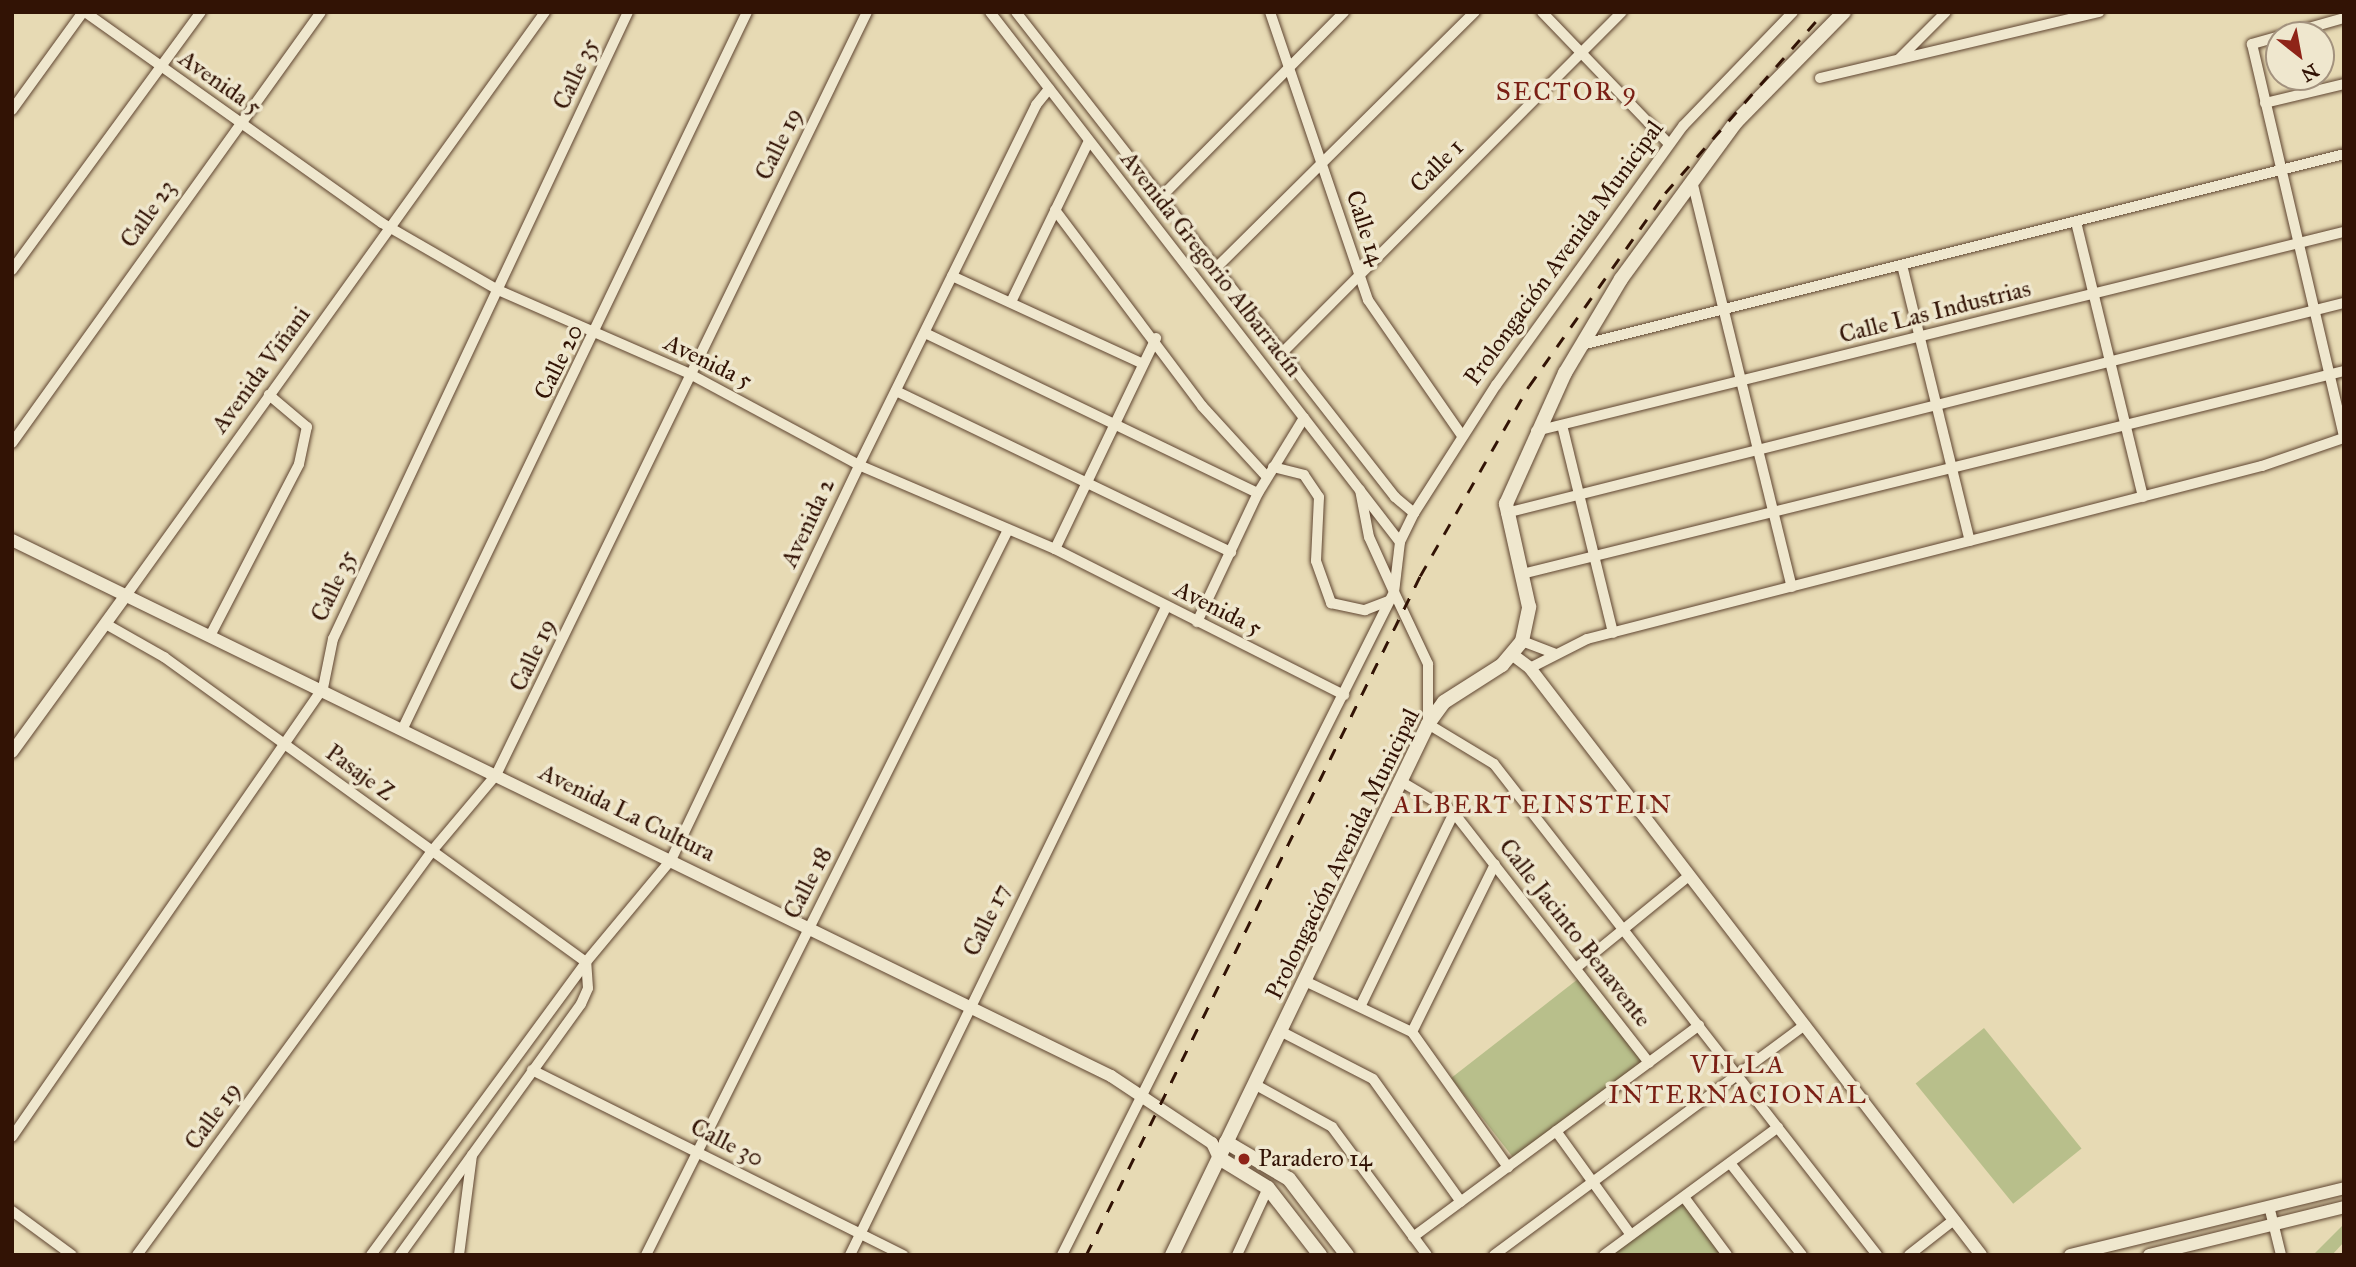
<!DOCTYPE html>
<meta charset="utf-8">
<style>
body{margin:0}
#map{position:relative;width:2356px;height:1267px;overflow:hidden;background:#e7dab4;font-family:"IM FELL Great Primer",serif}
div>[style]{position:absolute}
.green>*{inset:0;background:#b8bf8b;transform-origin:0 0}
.roads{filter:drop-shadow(0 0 2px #5f4531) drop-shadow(0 0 2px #5f4531)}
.minor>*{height:10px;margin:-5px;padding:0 5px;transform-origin:5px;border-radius:5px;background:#efe7ce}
.tertiary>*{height:12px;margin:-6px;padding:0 6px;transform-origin:6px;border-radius:6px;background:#efe7ce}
.secondary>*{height:14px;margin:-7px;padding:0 7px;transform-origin:7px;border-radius:7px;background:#efe7ce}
.rail>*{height:2.5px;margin-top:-1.25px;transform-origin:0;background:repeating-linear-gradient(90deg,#321305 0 12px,transparent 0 24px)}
.dots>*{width:19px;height:19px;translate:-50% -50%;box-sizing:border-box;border:4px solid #efe7ce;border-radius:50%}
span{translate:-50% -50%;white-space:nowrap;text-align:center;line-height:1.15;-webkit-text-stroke:7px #efe7ce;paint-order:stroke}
.street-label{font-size:24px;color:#321305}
.poi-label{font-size:24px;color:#321305}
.left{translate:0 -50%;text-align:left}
.neighbourhood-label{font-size:26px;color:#7a1f14;letter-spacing:2px}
.frame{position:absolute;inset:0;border:14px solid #321305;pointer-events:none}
.north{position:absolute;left:2265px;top:21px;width:70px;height:70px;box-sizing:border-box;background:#efe7ce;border:2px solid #a3927e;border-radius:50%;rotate:149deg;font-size:19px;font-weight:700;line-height:28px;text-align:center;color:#321305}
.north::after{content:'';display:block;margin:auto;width:24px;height:32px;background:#8f2418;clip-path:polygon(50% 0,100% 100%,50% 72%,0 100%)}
</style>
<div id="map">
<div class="green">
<i style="left:1578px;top:979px;width:104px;height:161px;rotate:52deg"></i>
<i style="left:1984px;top:1028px;width:155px;height:88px;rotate:51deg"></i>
<i style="clip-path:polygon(1683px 1203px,1721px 1255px,1612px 1255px)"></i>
<i style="clip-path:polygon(2344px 1224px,2344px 1242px,2332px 1255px,2313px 1255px)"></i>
</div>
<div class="roads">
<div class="minor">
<i style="left:85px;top:12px;width:364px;rotate:35.4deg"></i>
<i style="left:382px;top:223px;width:134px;rotate:30deg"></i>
<i style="left:498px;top:290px;width:210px;rotate:23.6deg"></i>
<i style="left:690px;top:374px;width:192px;rotate:28.3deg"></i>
<i style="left:859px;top:465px;width:213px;rotate:23.2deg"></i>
<i style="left:1055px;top:549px;width:324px;rotate:26.8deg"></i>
<i style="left:990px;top:12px;width:670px;rotate:52.28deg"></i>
<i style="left:1016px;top:12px;width:616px;rotate:51.99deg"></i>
<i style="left:1395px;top:497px;width:25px;rotate:40deg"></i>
<i style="left:1270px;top:12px;width:304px;rotate:71.2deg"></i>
<i style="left:1368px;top:300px;width:165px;rotate:55.3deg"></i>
<i style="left:1542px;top:12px;width:183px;rotate:46.1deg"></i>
<i style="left:1793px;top:12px;width:158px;rotate:134deg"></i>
<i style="left:1683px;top:126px;width:319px;rotate:125.8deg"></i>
<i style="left:1496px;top:385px;width:152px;rotate:122.6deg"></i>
<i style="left:1414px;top:513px;width:32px;rotate:116deg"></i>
<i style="left:1400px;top:542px;width:50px;rotate:96.8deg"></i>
<i style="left:1394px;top:592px;width:80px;rotate:64.7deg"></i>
<i style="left:1428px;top:664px;width:60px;rotate:90deg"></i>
<i style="left:1428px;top:724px;width:77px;rotate:31.2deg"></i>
<i style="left:1494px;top:764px;width:623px;rotate:52.04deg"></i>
<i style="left:2344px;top:18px;width:96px;rotate:164.2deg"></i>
<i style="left:2252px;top:44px;width:404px;rotate:76.8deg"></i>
<i style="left:1899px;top:59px;width:66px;rotate:-45deg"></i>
<i style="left:1820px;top:78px;width:287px;rotate:-13.3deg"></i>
<i style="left:2265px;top:103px;width:81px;rotate:-13.5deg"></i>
<i style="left:12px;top:110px;width:121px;rotate:-54.1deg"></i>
<i style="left:1692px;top:181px;width:418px;rotate:76.2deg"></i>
<i style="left:1162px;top:196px;width:259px;rotate:-45.3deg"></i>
<i style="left:1055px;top:210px;width:245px;rotate:53.1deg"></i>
<i style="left:1202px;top:406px;width:96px;rotate:47.5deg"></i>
<i style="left:2076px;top:222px;width:283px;rotate:76.3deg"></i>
<i style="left:1902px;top:265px;width:284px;rotate:76.2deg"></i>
<i style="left:1217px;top:267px;width:363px;rotate:-44.7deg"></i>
<i style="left:12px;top:270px;width:320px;rotate:-53.8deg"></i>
<i style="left:952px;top:276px;width:210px;rotate:24.7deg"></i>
<i style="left:1011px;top:302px;width:179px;rotate:-64.2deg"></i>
<i style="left:925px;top:333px;width:369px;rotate:25.7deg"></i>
<i style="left:1581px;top:345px;width:787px;rotate:-14.05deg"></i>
<i style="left:1283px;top:352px;width:480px;rotate:-45.1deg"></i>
<i style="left:896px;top:391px;width:372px;rotate:25.7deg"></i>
<i style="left:1562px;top:425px;width:214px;rotate:76.2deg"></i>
<i style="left:1536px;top:431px;width:832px;rotate:-13.84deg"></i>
<i style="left:12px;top:443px;width:530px;rotate:-54.36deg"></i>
<i style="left:1273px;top:467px;width:32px;rotate:14deg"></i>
<i style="left:1304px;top:475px;width:27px;rotate:56deg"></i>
<i style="left:1319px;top:497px;width:64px;rotate:92.7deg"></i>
<i style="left:1316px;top:561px;width:45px;rotate:70.3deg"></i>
<i style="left:1331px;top:603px;width:35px;rotate:12deg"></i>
<i style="left:1365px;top:610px;width:26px;rotate:-21deg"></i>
<i style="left:1506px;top:513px;width:864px;rotate:-14.07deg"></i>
<i style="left:1055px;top:549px;width:234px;rotate:-64.4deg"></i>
<i style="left:1522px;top:574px;width:847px;rotate:-13.87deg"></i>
<i style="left:127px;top:594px;width:717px;rotate:-54.31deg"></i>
<i style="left:1197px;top:622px;width:143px;rotate:-64.7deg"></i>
<i style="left:1258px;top:493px;width:88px;rotate:-58.5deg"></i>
<i style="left:106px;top:624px;width:67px;rotate:29.6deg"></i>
<i style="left:164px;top:657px;width:521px;rotate:35.86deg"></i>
<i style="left:211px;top:634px;width:191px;rotate:-62.6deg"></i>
<i style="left:299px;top:464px;width:38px;rotate:-78deg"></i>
<i style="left:307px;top:427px;width:50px;rotate:-139.9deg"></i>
<i style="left:1522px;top:641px;width:36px;rotate:21deg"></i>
<i style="left:1530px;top:668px;width:64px;rotate:-27deg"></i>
<i style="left:1587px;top:639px;width:697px;rotate:-14.38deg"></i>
<i style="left:2262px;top:466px;width:87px;rotate:-18.9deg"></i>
<i style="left:403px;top:728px;width:794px;rotate:-64.34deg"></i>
<i style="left:1402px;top:782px;width:61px;rotate:30.8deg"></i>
<i style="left:1454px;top:813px;width:317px;rotate:52deg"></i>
<i style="left:1576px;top:968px;width:146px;rotate:-39.2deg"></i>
<i style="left:1307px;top:982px;width:116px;rotate:25.5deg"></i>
<i style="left:1412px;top:1032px;width:166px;rotate:54.6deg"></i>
<i style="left:1361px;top:1005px;width:213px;rotate:-64.2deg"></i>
<i style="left:1282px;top:1032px;width:102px;rotate:27.3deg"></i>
<i style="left:1373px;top:1079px;width:151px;rotate:54.4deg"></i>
<i style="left:1412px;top:1032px;width:187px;rotate:-63.7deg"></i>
<i style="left:532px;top:1070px;width:415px;rotate:26.5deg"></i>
<i style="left:1256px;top:1085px;width:87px;rotate:28.9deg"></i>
<i style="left:1332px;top:1127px;width:159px;rotate:53.4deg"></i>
<i style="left:1556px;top:1131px;width:128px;rotate:54.2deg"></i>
<i style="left:12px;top:1137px;width:546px;rotate:-55.29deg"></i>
<i style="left:323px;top:688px;width:50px;rotate:-78.5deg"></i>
<i style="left:333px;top:639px;width:693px;rotate:-64.8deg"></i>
<i style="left:1730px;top:1163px;width:117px;rotate:52deg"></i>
<i style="left:1684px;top:1197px;width:72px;rotate:53.4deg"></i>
<i style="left:2269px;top:1206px;width:50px;rotate:76.2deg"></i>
<i style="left:12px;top:1211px;width:74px;rotate:36.3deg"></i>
<i style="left:1413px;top:1237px;width:356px;rotate:-36.5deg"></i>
<i style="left:137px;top:1255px;width:500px;rotate:-53.86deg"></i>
<i style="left:432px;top:851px;width:99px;rotate:-49.9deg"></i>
<i style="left:496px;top:775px;width:848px;rotate:-64.07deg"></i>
<i style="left:371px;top:1255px;width:363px;rotate:-53.7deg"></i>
<i style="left:586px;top:962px;width:133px;rotate:-50.2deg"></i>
<i style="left:671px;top:860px;width:437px;rotate:-64.5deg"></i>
<i style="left:859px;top:465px;width:401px;rotate:-63.8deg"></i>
<i style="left:1036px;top:105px;width:21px;rotate:-51deg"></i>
<i style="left:400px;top:1255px;width:309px;rotate:-54.2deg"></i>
<i style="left:581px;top:1004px;width:17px;rotate:-66deg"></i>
<i style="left:588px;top:988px;width:26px;rotate:-94deg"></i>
<i style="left:459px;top:1255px;width:101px;rotate:-82.6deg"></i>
<i style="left:646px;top:1255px;width:810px;rotate:-63.47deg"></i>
<i style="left:850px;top:1255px;width:721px;rotate:-64deg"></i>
<i style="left:1062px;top:1255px;width:741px;rotate:-63.4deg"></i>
<i style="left:1394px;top:592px;width:60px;rotate:-114.4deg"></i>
<i style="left:1369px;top:537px;width:48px;rotate:-100.8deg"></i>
<i style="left:1237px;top:1255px;width:74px;rotate:-65.2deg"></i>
<i style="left:1494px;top:1255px;width:387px;rotate:-36.5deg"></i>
<i style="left:1604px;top:1255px;width:216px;rotate:-36.3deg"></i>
<i style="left:1909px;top:1255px;width:58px;rotate:-38deg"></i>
</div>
<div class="tertiary">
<i style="left:12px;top:540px;width:1223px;rotate:26deg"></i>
<i style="left:1111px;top:1076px;width:121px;rotate:33.6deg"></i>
<i style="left:1212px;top:1143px;width:17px;rotate:65deg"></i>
<i style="left:1513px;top:655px;width:21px;rotate:37deg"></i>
<i style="left:1530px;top:668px;width:740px;rotate:52.46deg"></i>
<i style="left:12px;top:752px;width:195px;rotate:-54deg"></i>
<i style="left:2070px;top:1255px;width:282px;rotate:-13.7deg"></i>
<i style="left:2149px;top:1255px;width:201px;rotate:-13.8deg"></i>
</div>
<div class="secondary">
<i style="left:1226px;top:1142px;width:73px;rotate:30.4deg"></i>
<i style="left:1289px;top:1179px;width:96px;rotate:52.7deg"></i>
<i style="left:1219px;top:1158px;width:57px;rotate:31.5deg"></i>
<i style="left:1268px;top:1188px;width:85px;rotate:52.2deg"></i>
<i style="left:1172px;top:1255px;width:589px;rotate:-64.26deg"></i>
<i style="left:1428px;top:724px;width:27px;rotate:-54deg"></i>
<i style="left:1444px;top:702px;width:69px;rotate:-32.5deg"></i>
<i style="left:1502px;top:665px;width:31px;rotate:-50deg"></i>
<i style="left:1522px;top:641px;width:35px;rotate:-78deg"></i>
<i style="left:1529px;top:607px;width:106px;rotate:-102.6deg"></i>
<i style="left:1506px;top:504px;width:144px;rotate:-65.8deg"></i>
<i style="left:1565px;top:373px;width:109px;rotate:-59.2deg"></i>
<i style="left:1621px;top:279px;width:195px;rotate:-53.8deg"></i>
<i style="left:1736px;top:122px;width:154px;rotate:-45.5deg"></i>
</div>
</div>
<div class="rail">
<i style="left:1086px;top:1255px;width:757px;rotate:-63.81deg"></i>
<i style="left:1420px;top:576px;width:219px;rotate:-60.2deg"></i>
<i style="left:1529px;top:386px;width:236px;rotate:-54.8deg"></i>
<i style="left:1665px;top:193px;width:241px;rotate:-48.7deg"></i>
</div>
<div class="dots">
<i style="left:1244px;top:1159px;background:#8f2418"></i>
</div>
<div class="street-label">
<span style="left:576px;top:74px;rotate:-65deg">Calle 35</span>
<span style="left:220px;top:83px;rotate:35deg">Avenida 5</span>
<span style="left:779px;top:144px;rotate:-64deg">Calle 19</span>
<span style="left:1437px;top:166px;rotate:-45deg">Calle 1</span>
<span style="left:148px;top:214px;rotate:-55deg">Calle 23</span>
<span style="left:1365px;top:228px;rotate:72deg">Calle 14</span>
<span style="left:1564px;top:253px;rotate:-54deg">Prolongación Avenida Municipal</span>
<span style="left:1211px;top:264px;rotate:52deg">Avenida Gregorio Albarracín</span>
<span style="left:1935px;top:312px;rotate:-14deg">Calle Las Industrias</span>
<span style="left:559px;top:362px;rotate:-64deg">Calle 20</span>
<span style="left:708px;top:362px;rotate:26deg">Avenida 5</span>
<span style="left:261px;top:370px;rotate:-54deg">Avenida Viñani</span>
<span style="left:808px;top:523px;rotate:-65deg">Avenida 2</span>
<span style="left:334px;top:586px;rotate:-65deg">Calle 35</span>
<span style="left:1218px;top:609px;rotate:27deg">Avenida 5</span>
<span style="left:533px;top:655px;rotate:-65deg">Calle 19</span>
<span style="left:360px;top:773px;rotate:36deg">Pasaje Z</span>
<span style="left:627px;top:813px;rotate:26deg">Avenida La Cultura</span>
<span style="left:1343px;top:854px;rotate:-64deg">Prolongación Avenida Municipal</span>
<span style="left:808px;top:883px;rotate:-63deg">Calle 18</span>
<span style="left:987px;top:920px;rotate:-64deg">Calle 17</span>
<span style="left:1575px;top:933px;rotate:52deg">Calle Jacinto Benavente</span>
<span style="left:213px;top:1116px;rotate:-54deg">Calle 19</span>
<span style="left:727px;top:1143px;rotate:27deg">Calle 30</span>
</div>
<div class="poi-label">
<span class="left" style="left:1258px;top:1159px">Paradero 14</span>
</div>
<div class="neighbourhood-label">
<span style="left:1567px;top:92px">SECTOR 9</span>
<span style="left:1533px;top:805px">ALBERT EINSTEIN</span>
<span style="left:1738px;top:1080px">VILLA<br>INTERNACIONAL</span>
</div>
<div class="frame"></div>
<div class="north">N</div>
</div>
